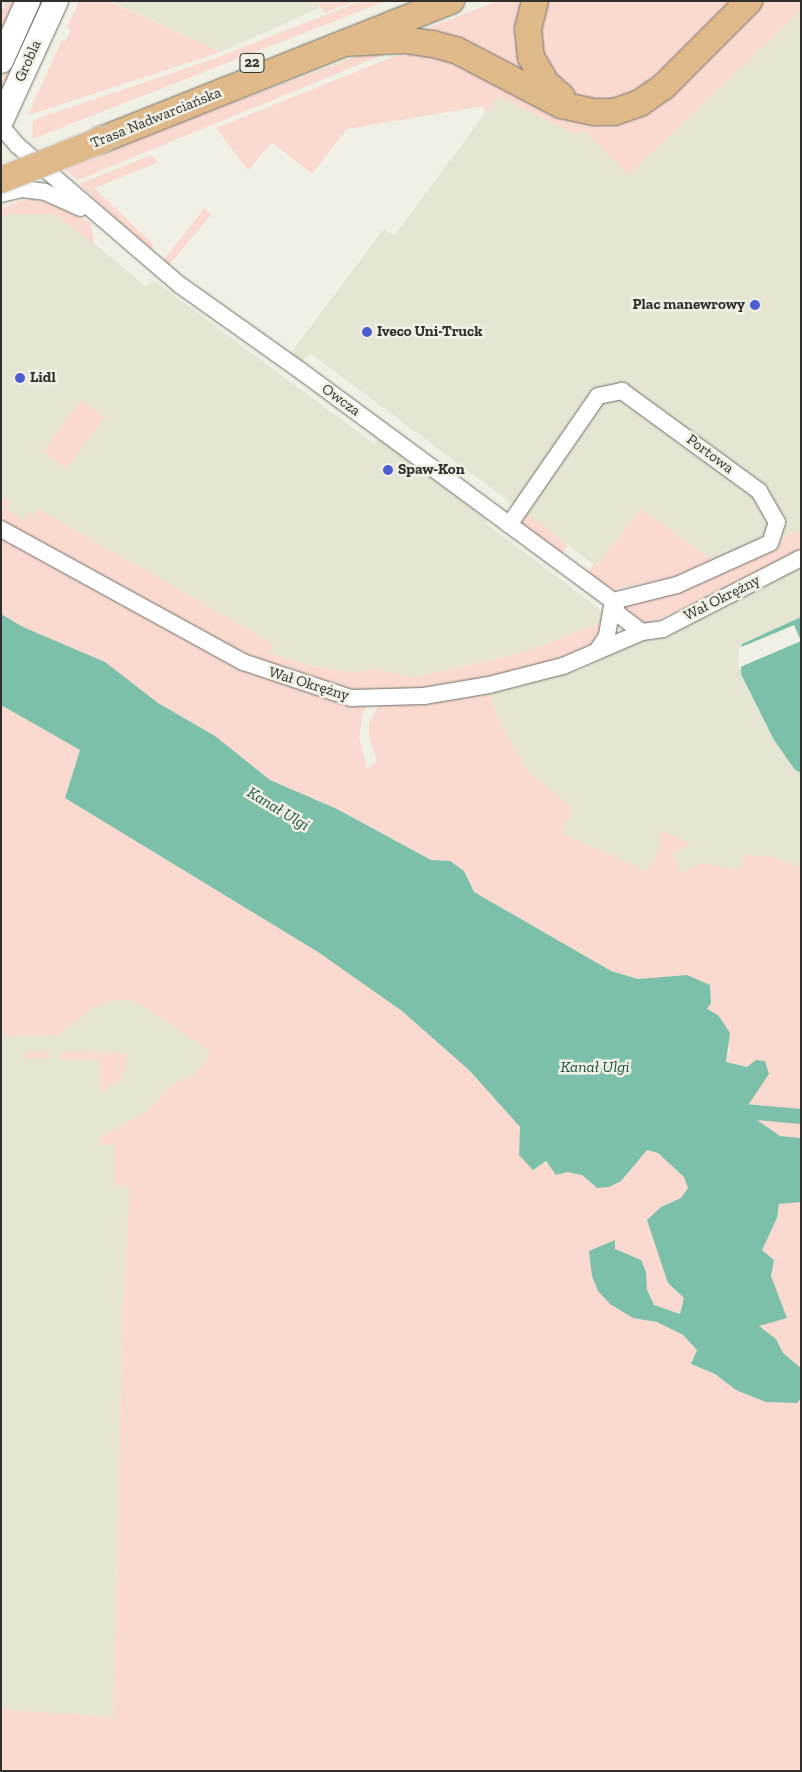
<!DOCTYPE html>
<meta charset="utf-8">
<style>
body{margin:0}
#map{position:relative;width:802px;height:1772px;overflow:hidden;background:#f0f0e5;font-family:"Zilla Slab",serif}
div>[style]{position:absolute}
.built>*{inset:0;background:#e6e4d3}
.green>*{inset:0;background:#f9d9d0;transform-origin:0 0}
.water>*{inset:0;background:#7cc0a9}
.pier>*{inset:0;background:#f0f0e5}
.canal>*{height:15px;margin:-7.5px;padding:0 7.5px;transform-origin:7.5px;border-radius:7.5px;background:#7cc0a9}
.roads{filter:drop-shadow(0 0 1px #6f6f66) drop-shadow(0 0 1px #6f6f66)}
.minor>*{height:16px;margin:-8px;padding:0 8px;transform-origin:8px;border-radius:8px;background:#fff}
.secondary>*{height:24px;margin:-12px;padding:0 12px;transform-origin:12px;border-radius:12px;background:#fff}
.primary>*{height:26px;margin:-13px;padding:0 13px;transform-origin:13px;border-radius:13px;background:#dfb989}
.bridges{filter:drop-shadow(0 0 1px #cdcdcc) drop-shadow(0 0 1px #cdcdcc)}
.primary-bridge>*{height:26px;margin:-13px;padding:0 13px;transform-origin:13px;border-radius:13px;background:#dfb989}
.dots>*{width:14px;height:14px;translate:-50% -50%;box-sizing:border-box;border:2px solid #f0f0e5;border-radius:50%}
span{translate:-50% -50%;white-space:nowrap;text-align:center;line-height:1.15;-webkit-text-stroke:5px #f0f0e5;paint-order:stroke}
.shield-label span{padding:1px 4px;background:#f0f0e5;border:1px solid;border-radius:4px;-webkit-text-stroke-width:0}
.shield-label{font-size:14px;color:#302f2b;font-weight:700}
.street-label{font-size:15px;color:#302f2b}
.poi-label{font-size:15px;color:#302f2b;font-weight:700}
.right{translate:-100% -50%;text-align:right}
.left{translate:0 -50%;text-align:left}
.water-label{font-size:16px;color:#1b5343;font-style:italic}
.frame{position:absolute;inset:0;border:2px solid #302f2b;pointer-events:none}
</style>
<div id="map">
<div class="built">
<i style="clip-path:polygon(110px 1px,316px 1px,319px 8px,221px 52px)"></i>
<i style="clip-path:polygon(801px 10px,801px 534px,794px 532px,714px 562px,641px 508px,596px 566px,310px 353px,301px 363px,290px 354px,384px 229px,394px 236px,498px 96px,577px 135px,584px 130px,629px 174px)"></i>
<i style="clip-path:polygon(7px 214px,54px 214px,77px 229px,146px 287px,153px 280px,374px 444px,379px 438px,487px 520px,485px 523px,601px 610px,603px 622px,521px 653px,409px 678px,374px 668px,355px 673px,291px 662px,268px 653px,255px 633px,38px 509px,25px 529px,1px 513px,1px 217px)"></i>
<i style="clip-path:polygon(801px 564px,801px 617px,742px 644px,741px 674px,774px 740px,795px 770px,801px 773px,801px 904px,551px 867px,528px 772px,498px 717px,489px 692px,580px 670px,652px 632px)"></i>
<i style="clip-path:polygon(1px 915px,251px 1065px,131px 1176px,123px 1301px,113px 1717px,1px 1709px)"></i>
</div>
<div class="green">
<i style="clip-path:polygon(7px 1px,19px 1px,1px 39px,1px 12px)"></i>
<i style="clip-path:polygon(38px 1px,46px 1px,1px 101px,1px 83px)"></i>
<i style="clip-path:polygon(79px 1px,108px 1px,221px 52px,28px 115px,62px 40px,66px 42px,71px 30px,67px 28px)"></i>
<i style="clip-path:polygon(316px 1px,355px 1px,325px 13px)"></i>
<i style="clip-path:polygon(361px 1px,386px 1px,32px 139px,33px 121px,42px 117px,213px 59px)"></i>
<i style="clip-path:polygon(497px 1px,528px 1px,532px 75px,424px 35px,426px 29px)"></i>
<i style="clip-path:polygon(545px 1px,737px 1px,642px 94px,601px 104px,576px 96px,550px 75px,537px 46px)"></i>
<i style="clip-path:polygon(764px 1px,801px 1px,801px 10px,629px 175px,584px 130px,577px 135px,498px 96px,487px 113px,483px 106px,347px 129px,312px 174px,272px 142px,248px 170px,216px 128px,405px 52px,440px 55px,623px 123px,628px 122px,681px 84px)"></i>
<i style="clip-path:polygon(381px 47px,387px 53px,78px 180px,62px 167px)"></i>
<i style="clip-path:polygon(151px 155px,159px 162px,94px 188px,153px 244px,151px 251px,79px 184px)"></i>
<i style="clip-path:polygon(31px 198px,55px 205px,91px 223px,94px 244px,54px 214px,7px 214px,1px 217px,1px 208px)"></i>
<i style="clip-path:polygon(205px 208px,211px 215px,169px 265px,164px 261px,166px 257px)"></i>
<i style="left:81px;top:400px;width:29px;height:64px;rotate:36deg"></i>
<i style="clip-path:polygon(1px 497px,10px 502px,5px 509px,23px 520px,29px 512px,32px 513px,27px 525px,38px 509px,255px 633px,273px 645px,268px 653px,312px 666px,355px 673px,374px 668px,410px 678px,521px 653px,603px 622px,597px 647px,563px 666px,463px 687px,359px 692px,266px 667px,1px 525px)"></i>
<i style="clip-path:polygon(641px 508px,714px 562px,678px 576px,603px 592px,584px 576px,594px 564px,597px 566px)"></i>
<i style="left:522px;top:510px;width:58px;height:15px;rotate:37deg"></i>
<i style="clip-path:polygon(794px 532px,801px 534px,801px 554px,646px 625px,613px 601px,677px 585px)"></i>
<i style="clip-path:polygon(1px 536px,259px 674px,321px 697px,368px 704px,363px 712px,359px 738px,367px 769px,377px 761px,369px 736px,369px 723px,379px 705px,387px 701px,441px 702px,489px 692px,498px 717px,528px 772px,573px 808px,562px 833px,648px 872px,659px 849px,660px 830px,691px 844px,672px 854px,682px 873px,701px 863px,740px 870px,744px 854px,775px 858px,801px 868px,801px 1138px,780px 1136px,744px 1111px,768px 1074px,765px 1061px,748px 1067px,726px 1062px,730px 1050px,707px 1009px,711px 1003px,710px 985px,687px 975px,638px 979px,611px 971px,474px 892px,464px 871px,450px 861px,431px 860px,337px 809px,270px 780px,215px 736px,1px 614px)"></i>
<i style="clip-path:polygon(1px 705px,80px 750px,65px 798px,318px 952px,402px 1011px,470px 1071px,520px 1127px,519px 1155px,582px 1175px,597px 1188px,647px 1150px,658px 1153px,684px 1177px,688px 1188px,681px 1198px,661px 1207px,668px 1283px,684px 1298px,680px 1314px,654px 1305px,632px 1258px,615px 1249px,589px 1251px,633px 1318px,656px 1322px,683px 1335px,697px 1350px,691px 1364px,715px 1374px,736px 1390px,797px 1403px,801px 1398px,801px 1771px,1px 1771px,1px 1709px,113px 1717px,123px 1301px,130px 1187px,114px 1186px,114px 1145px,100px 1145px,100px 1137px,148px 1111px,170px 1086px,196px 1074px,211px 1052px,142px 1005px,122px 999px,93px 1007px,59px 1035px,1px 1036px)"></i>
<i style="clip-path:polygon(27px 1051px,47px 1051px,51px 1058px,23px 1059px)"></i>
<i style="clip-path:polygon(63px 1051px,126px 1053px,126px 1067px,120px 1080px,100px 1092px,100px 1059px,59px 1059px)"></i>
<i style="clip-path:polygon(801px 1202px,801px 1368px,783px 1353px,776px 1339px,758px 1325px,787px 1318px,771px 1276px,774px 1260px,762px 1250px,777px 1218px,779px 1204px)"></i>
</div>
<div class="water">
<i style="clip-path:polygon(1px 614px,23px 627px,105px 662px,158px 703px,215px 736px,270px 780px,337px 809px,431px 860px,450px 861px,464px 871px,474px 892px,611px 971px,638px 979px,687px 975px,710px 985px,711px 1003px,707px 1009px,718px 1015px,730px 1033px,726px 1062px,747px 1067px,756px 1060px,765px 1061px,769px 1074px,744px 1111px,780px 1136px,801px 1138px,801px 1202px,779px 1204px,777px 1218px,762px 1250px,774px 1260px,771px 1276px,787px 1318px,759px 1326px,776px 1339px,783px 1353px,801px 1368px,801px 1398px,797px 1403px,766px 1402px,736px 1390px,715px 1374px,691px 1364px,697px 1350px,683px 1335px,657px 1322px,633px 1318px,610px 1304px,598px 1291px,592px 1276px,589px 1251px,615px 1240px,615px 1249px,641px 1260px,646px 1272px,647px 1290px,654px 1305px,680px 1314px,684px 1298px,668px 1283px,647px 1220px,661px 1207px,681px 1198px,688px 1188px,684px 1177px,658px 1153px,647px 1150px,621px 1181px,609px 1187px,597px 1188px,582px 1175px,567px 1172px,556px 1175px,546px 1161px,533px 1170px,519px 1155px,520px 1127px,470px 1071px,402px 1011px,318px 952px,65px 798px,80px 750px,1px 705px)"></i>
<i style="clip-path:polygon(801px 617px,801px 773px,795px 770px,774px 740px,741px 674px,742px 644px)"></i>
</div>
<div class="pier">
<i style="clip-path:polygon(794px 625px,801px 641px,738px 668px,739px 648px)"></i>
</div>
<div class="canal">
<i style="left:728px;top:1101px;width:19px;rotate:32deg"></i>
<i style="left:744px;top:1111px;width:57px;rotate:5deg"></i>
</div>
<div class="roads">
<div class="minor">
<i style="left:1px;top:126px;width:25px;rotate:50deg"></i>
<i style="left:17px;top:145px;width:215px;rotate:40.7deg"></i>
<i style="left:180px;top:285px;width:148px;rotate:35.4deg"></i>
<i style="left:301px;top:371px;width:388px;rotate:36.4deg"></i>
<i style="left:613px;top:601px;width:14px;rotate:69deg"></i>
<i style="left:618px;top:614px;width:30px;rotate:37deg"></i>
<i style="left:642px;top:632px;width:21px;rotate:-8deg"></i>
<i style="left:663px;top:629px;width:155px;rotate:-27.2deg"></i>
<i style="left:1px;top:194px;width:22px;rotate:-13deg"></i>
<i style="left:22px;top:189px;width:23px;rotate:7deg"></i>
<i style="left:45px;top:192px;width:39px;rotate:24deg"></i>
<i style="left:509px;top:525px;width:157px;rotate:-55.4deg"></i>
<i style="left:598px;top:396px;width:25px;rotate:-12deg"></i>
<i style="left:622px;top:391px;width:170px;rotate:36.1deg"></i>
<i style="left:759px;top:491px;width:36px;rotate:60deg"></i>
<i style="left:777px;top:522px;width:22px;rotate:108deg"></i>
<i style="left:770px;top:543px;width:102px;rotate:155.7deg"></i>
<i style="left:677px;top:585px;width:66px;rotate:166deg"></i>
<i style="left:613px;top:601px;width:36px;rotate:100deg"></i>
<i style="left:607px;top:636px;width:18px;rotate:124deg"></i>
<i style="left:1px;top:529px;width:276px;rotate:28.8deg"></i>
<i style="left:243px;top:662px;width:114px;rotate:18.4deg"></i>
<i style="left:351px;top:698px;width:73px;rotate:-1.6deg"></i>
<i style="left:424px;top:696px;width:66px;rotate:-9.6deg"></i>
<i style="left:489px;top:685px;width:76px;rotate:-14.4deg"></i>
<i style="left:563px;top:666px;width:86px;rotate:-23.3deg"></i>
</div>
<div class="secondary">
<i style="left:1px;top:61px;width:66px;rotate:-65.8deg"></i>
<i style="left:1px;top:121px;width:132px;rotate:-65.4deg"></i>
</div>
<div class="primary">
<i style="left:535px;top:1px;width:29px;rotate:104deg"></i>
<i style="left:528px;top:29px;width:28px;rotate:84deg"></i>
<i style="left:531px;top:57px;width:30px;rotate:60deg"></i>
<i style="left:546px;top:83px;width:21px;rotate:41deg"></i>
<i style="left:345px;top:43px;width:59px;rotate:-2.9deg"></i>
<i style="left:404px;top:40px;width:29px;rotate:8deg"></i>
<i style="left:433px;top:44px;width:24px;rotate:15deg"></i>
<i style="left:456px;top:50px;width:119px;rotate:27.6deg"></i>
<i style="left:561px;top:105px;width:35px;rotate:12deg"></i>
<i style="left:595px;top:112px;width:19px"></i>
<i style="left:614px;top:112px;width:28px;rotate:-19deg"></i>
<i style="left:640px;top:103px;width:28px;rotate:-35deg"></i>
<i style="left:663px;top:87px;width:122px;rotate:-45deg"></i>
<i style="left:101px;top:140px;width:377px;rotate:-21.7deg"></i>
</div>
</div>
<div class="bridges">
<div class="primary-bridge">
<i style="left:1px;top:180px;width:108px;rotate:-21.8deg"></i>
</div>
</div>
<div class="dots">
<i style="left:755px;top:305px;background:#4c5cd1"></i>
<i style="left:367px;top:332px;background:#4c5cd1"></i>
<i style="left:20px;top:378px;background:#4c5cd1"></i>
<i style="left:388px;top:470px;background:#4c5cd1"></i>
</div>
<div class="shield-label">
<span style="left:252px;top:63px">22</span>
</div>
<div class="street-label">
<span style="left:28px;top:61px;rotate:-66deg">Grobla</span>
<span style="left:156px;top:118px;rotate:-22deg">Trasa Nadwarciańska</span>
<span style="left:341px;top:400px;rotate:36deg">Owcza</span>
<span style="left:710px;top:454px;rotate:37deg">Portowa</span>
<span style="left:722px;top:598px;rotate:-27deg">Wał Okrężny</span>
<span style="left:309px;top:684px;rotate:17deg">Wał Okrężny</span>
</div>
<div class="poi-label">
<span class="right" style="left:745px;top:305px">Plac manewrowy</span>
<span class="left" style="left:377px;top:332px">Iveco Uni-Truck</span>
<span class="left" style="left:30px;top:378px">Lidl</span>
<span class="left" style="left:398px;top:470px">Spaw-Kon</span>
</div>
<div class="water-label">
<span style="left:278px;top:809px;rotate:31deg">Kanał Ulgi</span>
<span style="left:595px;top:1067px">Kanał Ulgi</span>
</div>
<div class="frame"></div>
</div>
